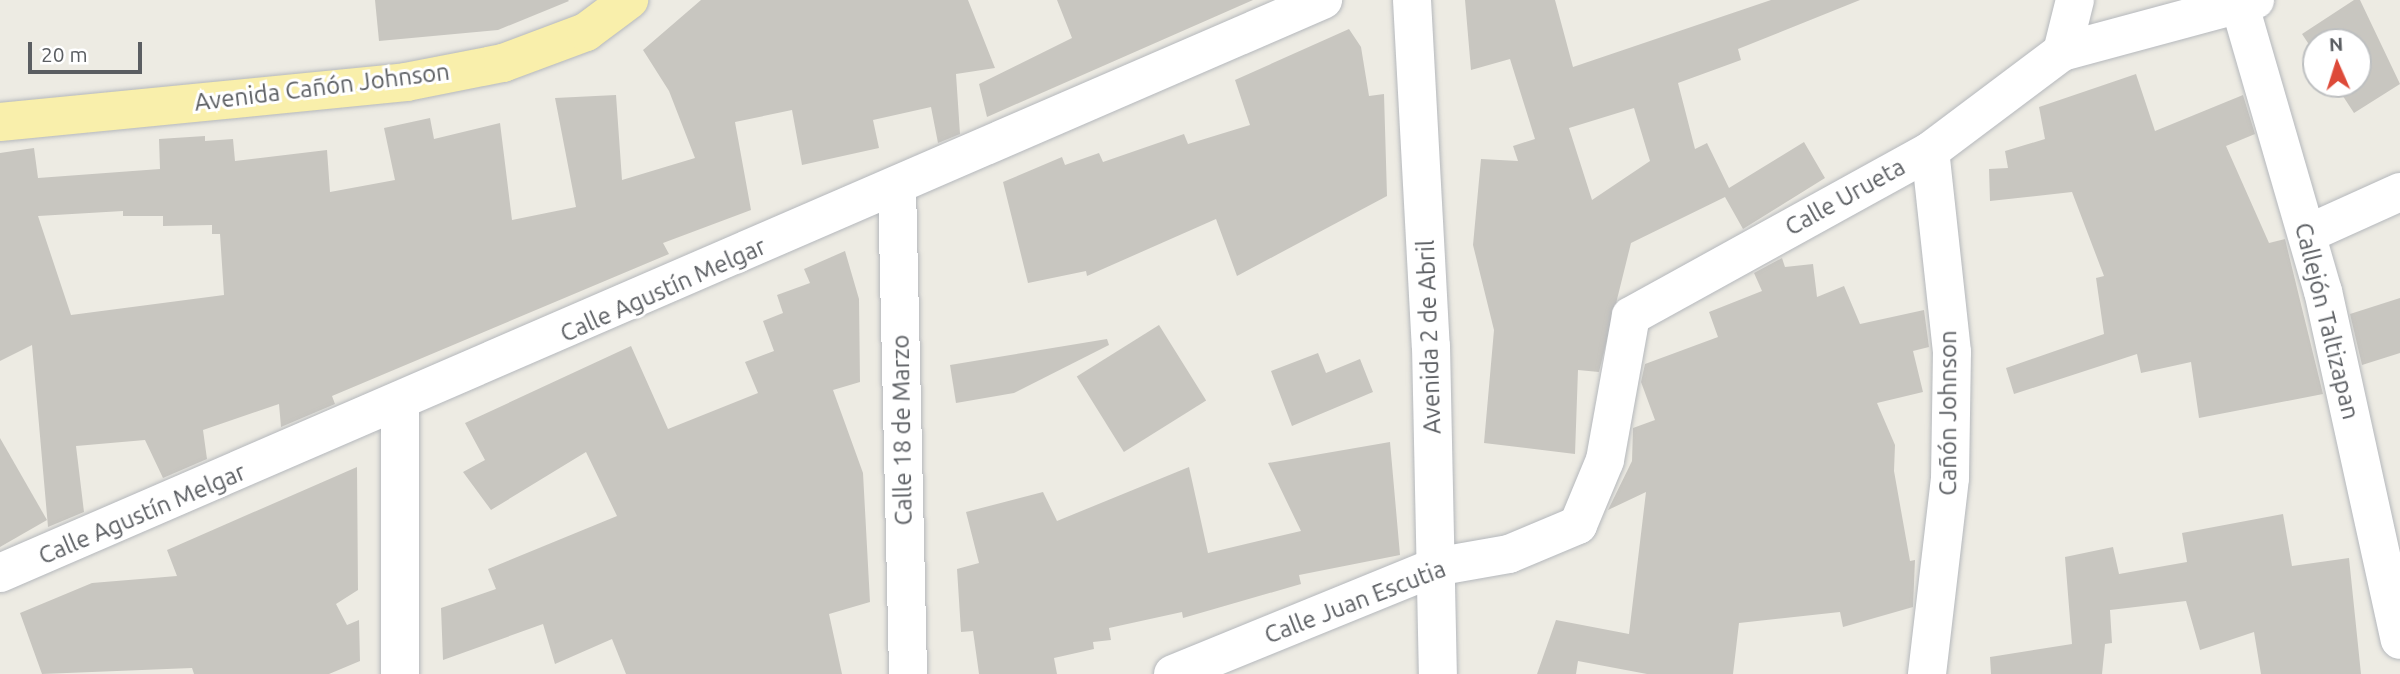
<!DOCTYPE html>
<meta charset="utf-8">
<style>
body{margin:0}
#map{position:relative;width:2400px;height:674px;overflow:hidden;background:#edebe3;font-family:Ubuntu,sans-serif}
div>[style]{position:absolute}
.building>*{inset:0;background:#c8c6c0;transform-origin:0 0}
.roads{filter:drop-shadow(0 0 2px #b5b8bc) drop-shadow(0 0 2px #b5b8bc)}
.minor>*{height:38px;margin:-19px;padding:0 19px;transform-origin:19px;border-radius:19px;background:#fff}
.major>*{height:38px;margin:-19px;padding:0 19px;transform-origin:19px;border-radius:19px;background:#f9efab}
span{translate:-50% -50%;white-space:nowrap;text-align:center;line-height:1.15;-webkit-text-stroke:6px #fff;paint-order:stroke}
.street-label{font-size:24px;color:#5b5e62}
.north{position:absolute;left:2302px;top:28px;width:70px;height:70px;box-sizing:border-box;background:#fff;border:2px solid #bdbfc0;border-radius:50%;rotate:357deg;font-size:19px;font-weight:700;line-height:28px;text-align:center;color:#5b5e62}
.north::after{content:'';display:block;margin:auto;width:24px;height:32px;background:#dd4a39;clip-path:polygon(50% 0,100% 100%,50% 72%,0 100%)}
.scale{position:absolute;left:28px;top:42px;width:114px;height:32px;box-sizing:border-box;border:4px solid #5b5e62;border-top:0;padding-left:9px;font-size:21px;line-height:24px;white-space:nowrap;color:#5b5e62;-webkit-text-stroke:5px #fff;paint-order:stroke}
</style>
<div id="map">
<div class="building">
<i style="clip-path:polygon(375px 0,568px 0,569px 1px,498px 30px,379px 41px)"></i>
<i style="clip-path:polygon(evenodd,701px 0,968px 0,995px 68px,956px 74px,960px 134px,938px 143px,931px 107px,873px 120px,879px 148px,802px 165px,792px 110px,735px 122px,751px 210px,663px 243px,669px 254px,332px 396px,335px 404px,281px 427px,279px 404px,203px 430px,207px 459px,163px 478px,145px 440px,76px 446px,84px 512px,48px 527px,32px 345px,0 361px,0 153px,34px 148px,38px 178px,160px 169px,159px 139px,205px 136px,205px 141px,233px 139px,235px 161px,327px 150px,330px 192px,395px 180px,384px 128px,430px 118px,434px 139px,500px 123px,512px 220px,576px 207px,555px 98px,616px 95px,622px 180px,695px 158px,669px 91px,643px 50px,701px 0,123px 211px,123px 216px,163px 216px,163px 226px,212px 225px,212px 234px,220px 234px,224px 295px,71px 315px,38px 216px,123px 211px)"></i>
<i style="clip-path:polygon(1057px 0,1253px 0,987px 117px,979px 84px,1072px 38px)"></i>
<i style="clip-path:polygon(evenodd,1465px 0,1555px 0,1573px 67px,1771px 0,1860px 0,1738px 49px,1741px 60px,1678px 83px,1695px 149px,1707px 143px,1729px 188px,1804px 142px,1825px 178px,1743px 229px,1725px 197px,1631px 243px,1599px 372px,1578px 370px,1575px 454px,1484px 443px,1494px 330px,1473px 245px,1481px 159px,1518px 161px,1513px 146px,1535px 139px,1510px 59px,1471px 70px,1465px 0,1634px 108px,1650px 161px,1592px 200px,1569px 128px,1634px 108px)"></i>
<i style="clip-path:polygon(2354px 0,2360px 0,2400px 84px,2354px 113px,2335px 84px,2358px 84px,2358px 42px,2316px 42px,2316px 55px,2302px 34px)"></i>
<i style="clip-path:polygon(1349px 29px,1361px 47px,1369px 96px,1384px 94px,1387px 196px,1237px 276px,1216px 219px,1087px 276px,1086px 271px,1028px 283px,1003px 182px,1062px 157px,1065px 165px,1099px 153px,1103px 162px,1184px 134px,1188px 144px,1250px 125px,1235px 80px)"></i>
<i style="clip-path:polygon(2136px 74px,2155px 131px,2243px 95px,2255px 134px,2226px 146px,2269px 243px,2285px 239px,2323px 394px,2199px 418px,2191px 362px,2141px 373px,2137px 354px,2014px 394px,2006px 368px,2104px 334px,2096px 278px,2104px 276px,2072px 192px,1990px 201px,1989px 169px,2008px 168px,2005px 151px,2045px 139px,2039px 107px)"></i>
<i style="clip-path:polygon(845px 251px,859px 299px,860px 382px,833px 390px,863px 473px,870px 602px,829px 614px,842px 674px,626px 674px,612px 639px,555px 664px,543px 624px,443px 660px,441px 608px,496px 589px,488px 569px,617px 516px,586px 452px,491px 510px,463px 472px,485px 460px,465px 423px,631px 346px,668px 429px,758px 393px,745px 362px,774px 351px,763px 321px,783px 313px,777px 295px,810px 283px,804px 269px)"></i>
<i style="clip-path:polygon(1782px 258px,1785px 267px,1813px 264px,1817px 297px,1844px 286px,1860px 324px,1924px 310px,1929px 347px,1913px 351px,1923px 392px,1877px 403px,1895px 445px,1894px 471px,1910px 561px,1915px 560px,1913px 607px,1843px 627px,1840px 612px,1739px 623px,1733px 674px,1647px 674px,1578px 661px,1576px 674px,1537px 674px,1556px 620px,1629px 634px,1646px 492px,1608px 510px,1632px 461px,1633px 428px,1655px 420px,1641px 382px,1645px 364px,1718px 337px,1709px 312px,1762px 291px,1754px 273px)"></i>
<i style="clip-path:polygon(2400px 298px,2400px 353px,2362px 365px,2350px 314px)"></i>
<i style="left:1159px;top:325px;width:89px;height:97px;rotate:58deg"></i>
<i style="clip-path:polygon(1107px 339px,1109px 345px,1014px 393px,956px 403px,950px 365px)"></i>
<i style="clip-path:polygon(1318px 353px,1326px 373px,1360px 359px,1373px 392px,1292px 426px,1271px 371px)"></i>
<i style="clip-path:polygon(0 438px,47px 520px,0 547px)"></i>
<i style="clip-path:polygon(1390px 442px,1400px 555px,1299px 575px,1301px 584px,1183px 618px,1182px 612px,1109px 628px,1111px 640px,1093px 642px,1094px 649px,1054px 658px,1057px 674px,979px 674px,973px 631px,961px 632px,957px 569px,979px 563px,966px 512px,1043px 492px,1057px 521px,1189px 467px,1208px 553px,1301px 531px,1268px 463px)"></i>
<i style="clip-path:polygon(357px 467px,358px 590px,336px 604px,347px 625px,359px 620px,360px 661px,329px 674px,194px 674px,192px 668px,42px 674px,20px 613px,92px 583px,177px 576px,167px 550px)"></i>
<i style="clip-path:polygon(2283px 514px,2292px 566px,2349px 558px,2361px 674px,2261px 674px,2254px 632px,2200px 650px,2186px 601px,2110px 610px,2112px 643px,2105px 644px,2102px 674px,1991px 674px,1990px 657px,2072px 644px,2065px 557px,2113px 547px,2119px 574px,2187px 562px,2182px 533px)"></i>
</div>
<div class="roads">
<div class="minor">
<i style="left:1412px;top:0;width:347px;rotate:86.9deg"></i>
<i style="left:1431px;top:346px;width:328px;rotate:88.8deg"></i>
<i style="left:2240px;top:6px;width:297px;rotate:73.8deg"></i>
<i style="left:2323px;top:291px;width:357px;rotate:77.6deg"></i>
<i style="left:2062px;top:52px;width:54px;rotate:-76deg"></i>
<i style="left:897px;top:187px;width:487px;rotate:88.7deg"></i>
<i style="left:2307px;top:234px;width:102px;rotate:-24.3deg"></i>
<i style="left:0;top:573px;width:1442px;rotate:-23.42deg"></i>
<i style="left:400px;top:674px;width:269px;rotate:-90deg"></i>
<i style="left:1173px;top:674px;width:283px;rotate:-22.2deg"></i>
<i style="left:1435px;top:567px;width:75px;rotate:-10deg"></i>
<i style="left:1509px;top:554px;width:75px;rotate:-22.8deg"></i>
<i style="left:1578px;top:525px;width:70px;rotate:-67.4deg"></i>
<i style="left:1605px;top:460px;width:146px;rotate:-79.8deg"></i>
<i style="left:1631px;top:316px;width:342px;rotate:-28.9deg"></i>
<i style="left:1930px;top:151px;width:165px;rotate:-36.9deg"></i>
<i style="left:2062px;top:52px;width:200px;rotate:-15.1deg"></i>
<i style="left:1927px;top:674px;width:197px;rotate:-83.3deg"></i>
<i style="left:1950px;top:478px;width:126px;rotate:-89.1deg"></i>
<i style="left:1952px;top:352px;width:202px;rotate:-96.2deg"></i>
</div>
<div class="major">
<i style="left:0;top:122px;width:408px;rotate:-5.6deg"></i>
<i style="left:406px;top:82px;width:99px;rotate:-11.1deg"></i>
<i style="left:503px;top:63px;width:89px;rotate:-20.5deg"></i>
<i style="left:586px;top:32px;width:54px;rotate:-36.7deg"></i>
</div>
</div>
<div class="street-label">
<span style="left:322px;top:87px;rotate:-7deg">Avenida Cañón Johnson</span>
<span style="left:1845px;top:197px;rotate:-29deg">Calle Urueta</span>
<span style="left:663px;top:290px;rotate:-24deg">Calle Agustín Melgar</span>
<span style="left:2327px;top:321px;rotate:76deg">Callejón Taltizapan</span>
<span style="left:1429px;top:337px;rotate:-92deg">Avenida 2 de Abril</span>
<span style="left:1948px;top:413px;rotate:-90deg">Cañón Johnson</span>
<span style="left:902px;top:430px;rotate:-91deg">Calle 18 de Marzo</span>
<span style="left:142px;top:514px;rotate:-23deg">Calle Agustín Melgar</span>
<span style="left:1355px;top:602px;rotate:-21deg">Calle Juan Escutia</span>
</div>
<div class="north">N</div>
<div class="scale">20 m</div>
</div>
